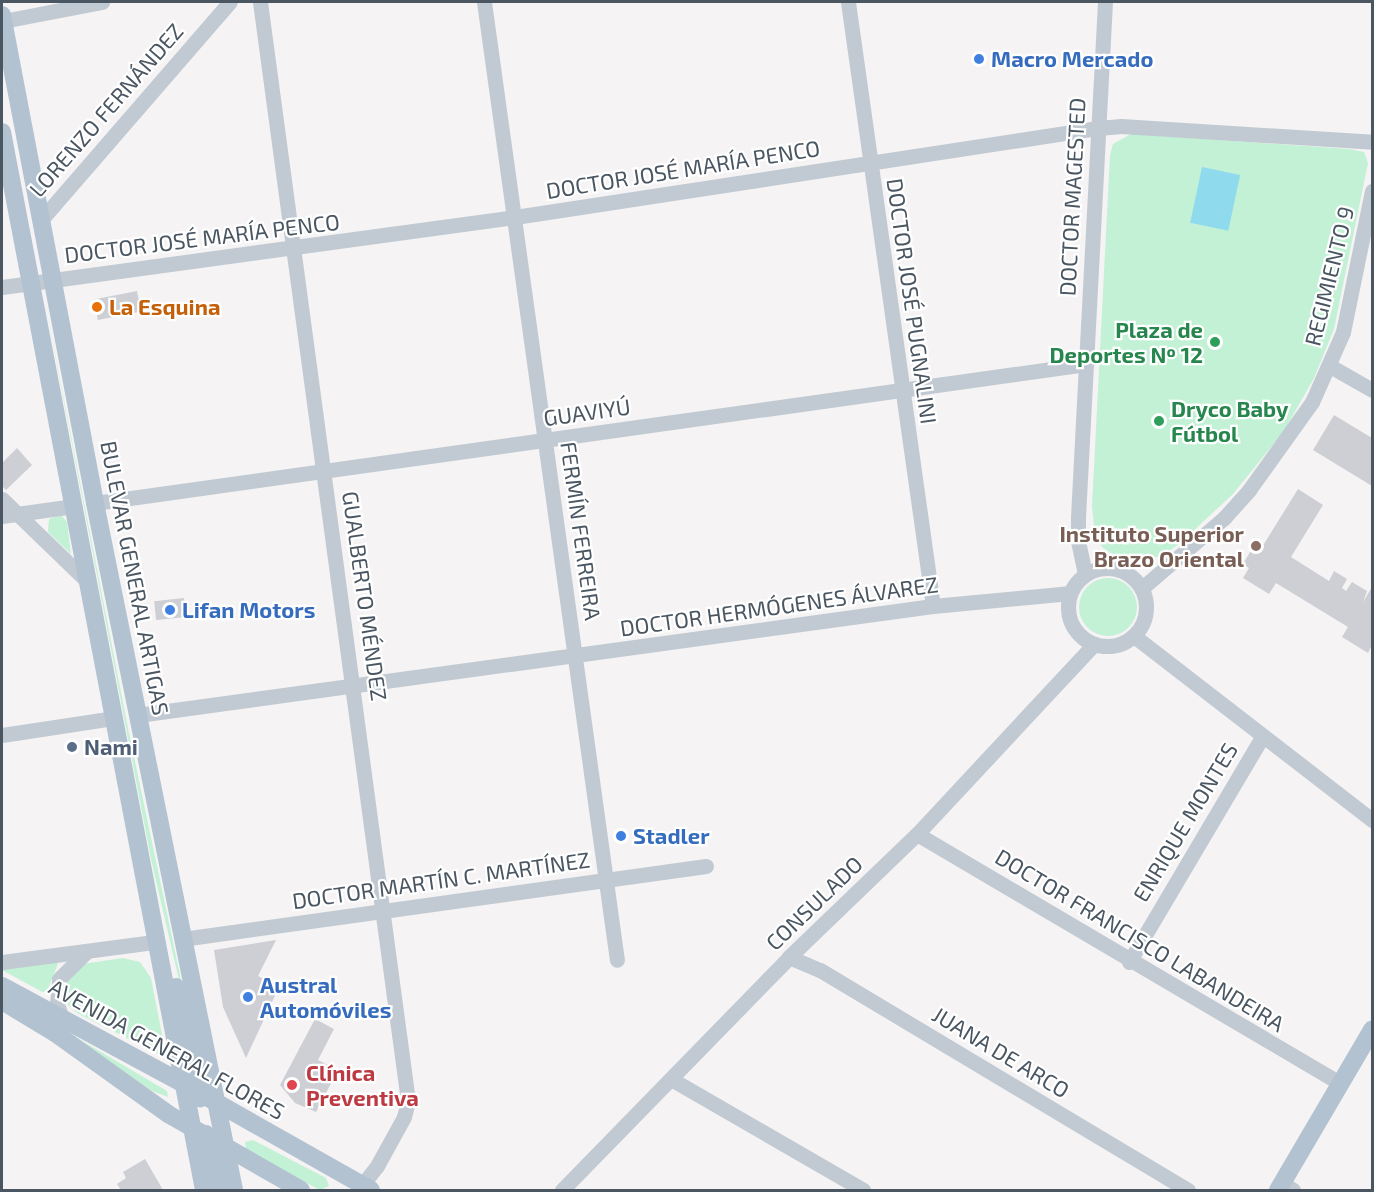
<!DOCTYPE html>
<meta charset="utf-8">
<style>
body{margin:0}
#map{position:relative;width:1374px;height:1192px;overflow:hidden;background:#f5f3f3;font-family:"Exo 2",sans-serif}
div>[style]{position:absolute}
.green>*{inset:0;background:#c3f1d5}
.round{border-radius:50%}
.water>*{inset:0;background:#90daee;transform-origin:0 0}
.building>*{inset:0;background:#cdcfd5;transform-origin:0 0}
.minor>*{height:15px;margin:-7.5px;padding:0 7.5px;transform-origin:7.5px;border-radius:7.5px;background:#c1cad2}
.minor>.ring{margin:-7.5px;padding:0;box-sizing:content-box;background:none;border:15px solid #c1cad2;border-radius:50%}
.major>*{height:18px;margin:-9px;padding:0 9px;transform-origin:9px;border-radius:9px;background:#b3c2d1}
.dots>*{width:16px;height:16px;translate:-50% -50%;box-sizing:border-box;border:3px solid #fff;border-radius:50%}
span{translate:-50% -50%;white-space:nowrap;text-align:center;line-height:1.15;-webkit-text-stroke:4.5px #fff;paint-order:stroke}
.shop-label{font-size:22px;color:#366cbe;font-weight:700}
.left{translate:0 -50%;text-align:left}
.street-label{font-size:22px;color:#4a5661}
.food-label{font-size:22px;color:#c56008;font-weight:700}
.leisure-label{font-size:22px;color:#27864d;font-weight:700}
.right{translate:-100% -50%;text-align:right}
.education-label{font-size:22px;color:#785e54;font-weight:700}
.service-label{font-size:22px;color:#4e5e75;font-weight:700}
.health-label{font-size:22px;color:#be3a42;font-weight:700}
.frame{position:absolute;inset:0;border:3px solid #4a5661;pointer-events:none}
</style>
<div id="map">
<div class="green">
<i style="clip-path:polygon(1131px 134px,1349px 149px,1364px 152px,1368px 163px,1334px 329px,1314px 378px,1284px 431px,1233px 494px,1179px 544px,1163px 555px,1140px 562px,1118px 558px,1102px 547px,1095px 533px,1092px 507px,1110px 155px,1113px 144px)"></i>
<i style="clip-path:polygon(43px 292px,129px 733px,201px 1075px,151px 859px)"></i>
<i style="clip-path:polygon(61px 515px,67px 522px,71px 554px,48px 532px,49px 519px)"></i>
<i class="round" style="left:1079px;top:578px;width:58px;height:58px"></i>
<i style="clip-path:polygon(123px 958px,140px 962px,151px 978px,164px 1045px,160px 1055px,77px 1013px,64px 1001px,63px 980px,82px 964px)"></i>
<i style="clip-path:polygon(59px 961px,46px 994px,2px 970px,2px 967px)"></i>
<i style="clip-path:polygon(62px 1029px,167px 1091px,168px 1097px,152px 1091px)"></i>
<i style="clip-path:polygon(253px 1140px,326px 1178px,329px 1186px,320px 1190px,246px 1151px,245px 1142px)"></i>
</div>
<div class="water">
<i style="left:1202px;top:167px;width:39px;height:57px;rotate:12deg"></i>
</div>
<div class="building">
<i style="left:137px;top:291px;width:21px;height:44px;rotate:79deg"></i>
<i style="clip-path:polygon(1334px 415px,1372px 438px,1372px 486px,1313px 450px)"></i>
<i style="clip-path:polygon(17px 448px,32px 465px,6px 490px,2px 486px,2px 463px)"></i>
<i style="clip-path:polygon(1298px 489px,1323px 505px,1291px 557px,1329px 581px,1334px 571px,1347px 579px,1342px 588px,1346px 591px,1352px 582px,1367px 591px,1363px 602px,1372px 587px,1372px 645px,1368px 653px,1342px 637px,1348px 627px,1276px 583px,1269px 594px,1243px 578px,1249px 568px,1243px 564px,1257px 540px,1264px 544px)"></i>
<i style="left:184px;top:598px;width:19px;height:30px;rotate:84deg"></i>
<i style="clip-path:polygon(276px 940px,258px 976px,279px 987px,246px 1058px,223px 1007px,214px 950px)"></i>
<i style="clip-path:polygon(315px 1019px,334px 1029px,318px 1060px,338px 1070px,316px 1112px,295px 1103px,280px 1085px)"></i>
<i style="clip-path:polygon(145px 1159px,163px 1190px,121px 1190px,117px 1184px,126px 1178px,123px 1172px)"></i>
</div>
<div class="minor">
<i style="left:260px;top:2px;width:1109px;rotate:82.33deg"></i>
<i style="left:408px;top:1101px;width:16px;rotate:104deg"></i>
<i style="left:404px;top:1117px;width:56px;rotate:118.9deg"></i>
<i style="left:377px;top:1166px;width:31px;rotate:128deg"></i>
<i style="left:484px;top:2px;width:967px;rotate:82.1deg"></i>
<i style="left:848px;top:2px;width:610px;rotate:81.99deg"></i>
<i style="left:3px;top:21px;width:101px;rotate:-10.9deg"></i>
<i style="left:40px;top:221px;width:290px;rotate:-49.1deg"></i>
<i style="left:2px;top:287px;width:518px;rotate:-7.77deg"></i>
<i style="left:515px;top:217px;width:590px;rotate:-8.68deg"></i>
<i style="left:1098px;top:128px;width:23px;rotate:-5deg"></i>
<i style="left:1121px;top:126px;width:252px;rotate:3.6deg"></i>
<i style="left:1330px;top:366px;width:48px;rotate:29.7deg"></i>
<i style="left:2px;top:499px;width:120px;rotate:44deg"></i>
<i style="left:95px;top:503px;width:1001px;rotate:-7.98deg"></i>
<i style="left:2px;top:516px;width:73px;rotate:-7.9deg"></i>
<i class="ring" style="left:1068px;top:568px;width:63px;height:63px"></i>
<i style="left:1085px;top:574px;width:34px;rotate:-102deg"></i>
<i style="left:1078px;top:541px;width:24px;rotate:-90deg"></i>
<i style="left:1078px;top:517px;width:516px;rotate:-87deg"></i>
<i style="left:1142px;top:588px;width:108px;rotate:-40.5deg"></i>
<i style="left:1224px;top:518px;width:38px;rotate:-48deg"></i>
<i style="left:1249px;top:490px;width:108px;rotate:-54.4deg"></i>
<i style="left:1312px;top:402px;width:77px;rotate:-66.1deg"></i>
<i style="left:1343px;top:332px;width:144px;rotate:-78.4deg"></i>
<i style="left:1134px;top:636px;width:301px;rotate:37.7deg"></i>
<i style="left:138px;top:715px;width:802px;rotate:-7.81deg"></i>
<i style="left:933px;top:606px;width:138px;rotate:-5.4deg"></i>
<i style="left:2px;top:735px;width:114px;rotate:-8.6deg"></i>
<i style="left:917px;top:834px;width:492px;rotate:30.5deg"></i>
<i style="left:182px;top:939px;width:529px;rotate:-7.93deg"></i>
<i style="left:789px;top:957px;width:34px;rotate:23deg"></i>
<i style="left:820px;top:970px;width:429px;rotate:30.9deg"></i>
<i style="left:2px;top:962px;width:153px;rotate:-7.5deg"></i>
<i style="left:1129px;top:962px;width:261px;rotate:-59.4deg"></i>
<i style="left:61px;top:1016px;width:13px;rotate:-108deg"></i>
<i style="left:57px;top:1004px;width:25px;rotate:-85deg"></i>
<i style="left:59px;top:979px;width:37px;rotate:-45deg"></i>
<i style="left:671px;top:1079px;width:222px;rotate:30deg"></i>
<i style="left:1282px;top:1183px;width:13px;rotate:32deg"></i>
<i style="left:562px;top:1190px;width:325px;rotate:-45.7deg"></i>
<i style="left:789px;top:957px;width:178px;rotate:-43.9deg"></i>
<i style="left:917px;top:834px;width:260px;rotate:-47deg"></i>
</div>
<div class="major">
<i style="left:2px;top:15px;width:497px;rotate:79.2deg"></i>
<i style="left:95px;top:503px;width:701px;rotate:78.56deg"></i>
<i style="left:2px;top:132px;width:1077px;rotate:79.19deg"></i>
<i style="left:2px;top:986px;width:204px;rotate:28.3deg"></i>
<i style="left:182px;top:1083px;width:217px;rotate:29.5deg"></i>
<i style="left:176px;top:987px;width:114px;rotate:77.8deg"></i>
<i style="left:2px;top:1001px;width:62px;rotate:31.1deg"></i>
<i style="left:55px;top:1033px;width:139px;rotate:35.6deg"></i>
<i style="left:168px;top:1114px;width:153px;rotate:29.7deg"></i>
<i style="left:206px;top:1134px;width:58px;rotate:75deg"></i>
<i style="left:1278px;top:1190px;width:186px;rotate:-59.6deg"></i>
</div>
<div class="dots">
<i style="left:979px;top:59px;background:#3f7fe0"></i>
<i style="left:97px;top:307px;background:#e8710a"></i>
<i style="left:1215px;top:342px;background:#2e9e5b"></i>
<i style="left:1159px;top:421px;background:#2e9e5b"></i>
<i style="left:1256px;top:546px;background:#8d6e63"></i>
<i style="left:170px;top:610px;background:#3f7fe0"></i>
<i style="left:72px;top:747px;background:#5c6f8a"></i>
<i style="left:621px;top:836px;background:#3f7fe0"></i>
<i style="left:248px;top:997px;background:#3f7fe0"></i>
<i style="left:292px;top:1085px;background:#e0444e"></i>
</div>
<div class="shop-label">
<span class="left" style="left:991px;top:59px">Macro Mercado</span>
<span class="left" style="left:182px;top:610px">Lifan Motors</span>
<span class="left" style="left:633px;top:836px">Stadler</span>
<span class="left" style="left:260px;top:997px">Austral<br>Automóviles</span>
</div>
<div class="street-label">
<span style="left:106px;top:110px;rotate:-49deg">LORENZO FERNÁNDEZ</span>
<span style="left:683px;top:169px;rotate:-9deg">DOCTOR JOSÉ MARÍA PENCO</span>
<span style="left:1072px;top:197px;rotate:-87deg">DOCTOR MAGESTED</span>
<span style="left:202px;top:238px;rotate:-7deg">DOCTOR JOSÉ MARÍA PENCO</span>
<span style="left:1329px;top:276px;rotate:-76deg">REGIMIENTO 9</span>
<span style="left:912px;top:301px;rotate:82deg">DOCTOR JOSÉ PUGNALINI</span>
<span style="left:587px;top:412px;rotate:-8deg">GUAVIYÚ</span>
<span style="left:581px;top:531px;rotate:82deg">FERMÍN FERREIRA</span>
<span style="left:135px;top:578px;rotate:79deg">BULEVAR GENERAL ARTIGAS</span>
<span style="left:365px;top:596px;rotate:82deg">GUALBERTO MÉNDEZ</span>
<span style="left:779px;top:606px;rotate:-8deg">DOCTOR HERMÓGENES ÁLVAREZ</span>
<span style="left:1185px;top:822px;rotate:-59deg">ENRIQUE MONTES</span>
<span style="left:441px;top:880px;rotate:-8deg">DOCTOR MARTÍN C. MARTÍNEZ</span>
<span style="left:814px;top:903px;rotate:-44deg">CONSULADO</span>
<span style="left:1140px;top:940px;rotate:31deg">DOCTOR FRANCISCO LABANDEIRA</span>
<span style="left:167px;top:1049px;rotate:29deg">AVENIDA GENERAL FLORES</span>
<span style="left:1001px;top:1052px;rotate:31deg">JUANA DE ARCO</span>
</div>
<div class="food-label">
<span class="left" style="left:109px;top:307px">La Esquina</span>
</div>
<div class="leisure-label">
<span class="right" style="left:1203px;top:342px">Plaza de<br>Deportes Nº 12</span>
<span class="left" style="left:1171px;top:421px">Dryco Baby<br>Fútbol</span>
</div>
<div class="education-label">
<span class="right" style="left:1244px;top:546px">Instituto Superior<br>Brazo Oriental</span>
</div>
<div class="service-label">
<span class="left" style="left:84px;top:747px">Nami</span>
</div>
<div class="health-label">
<span class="left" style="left:306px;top:1085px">Clínica<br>Preventiva</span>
</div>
<div class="frame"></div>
</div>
